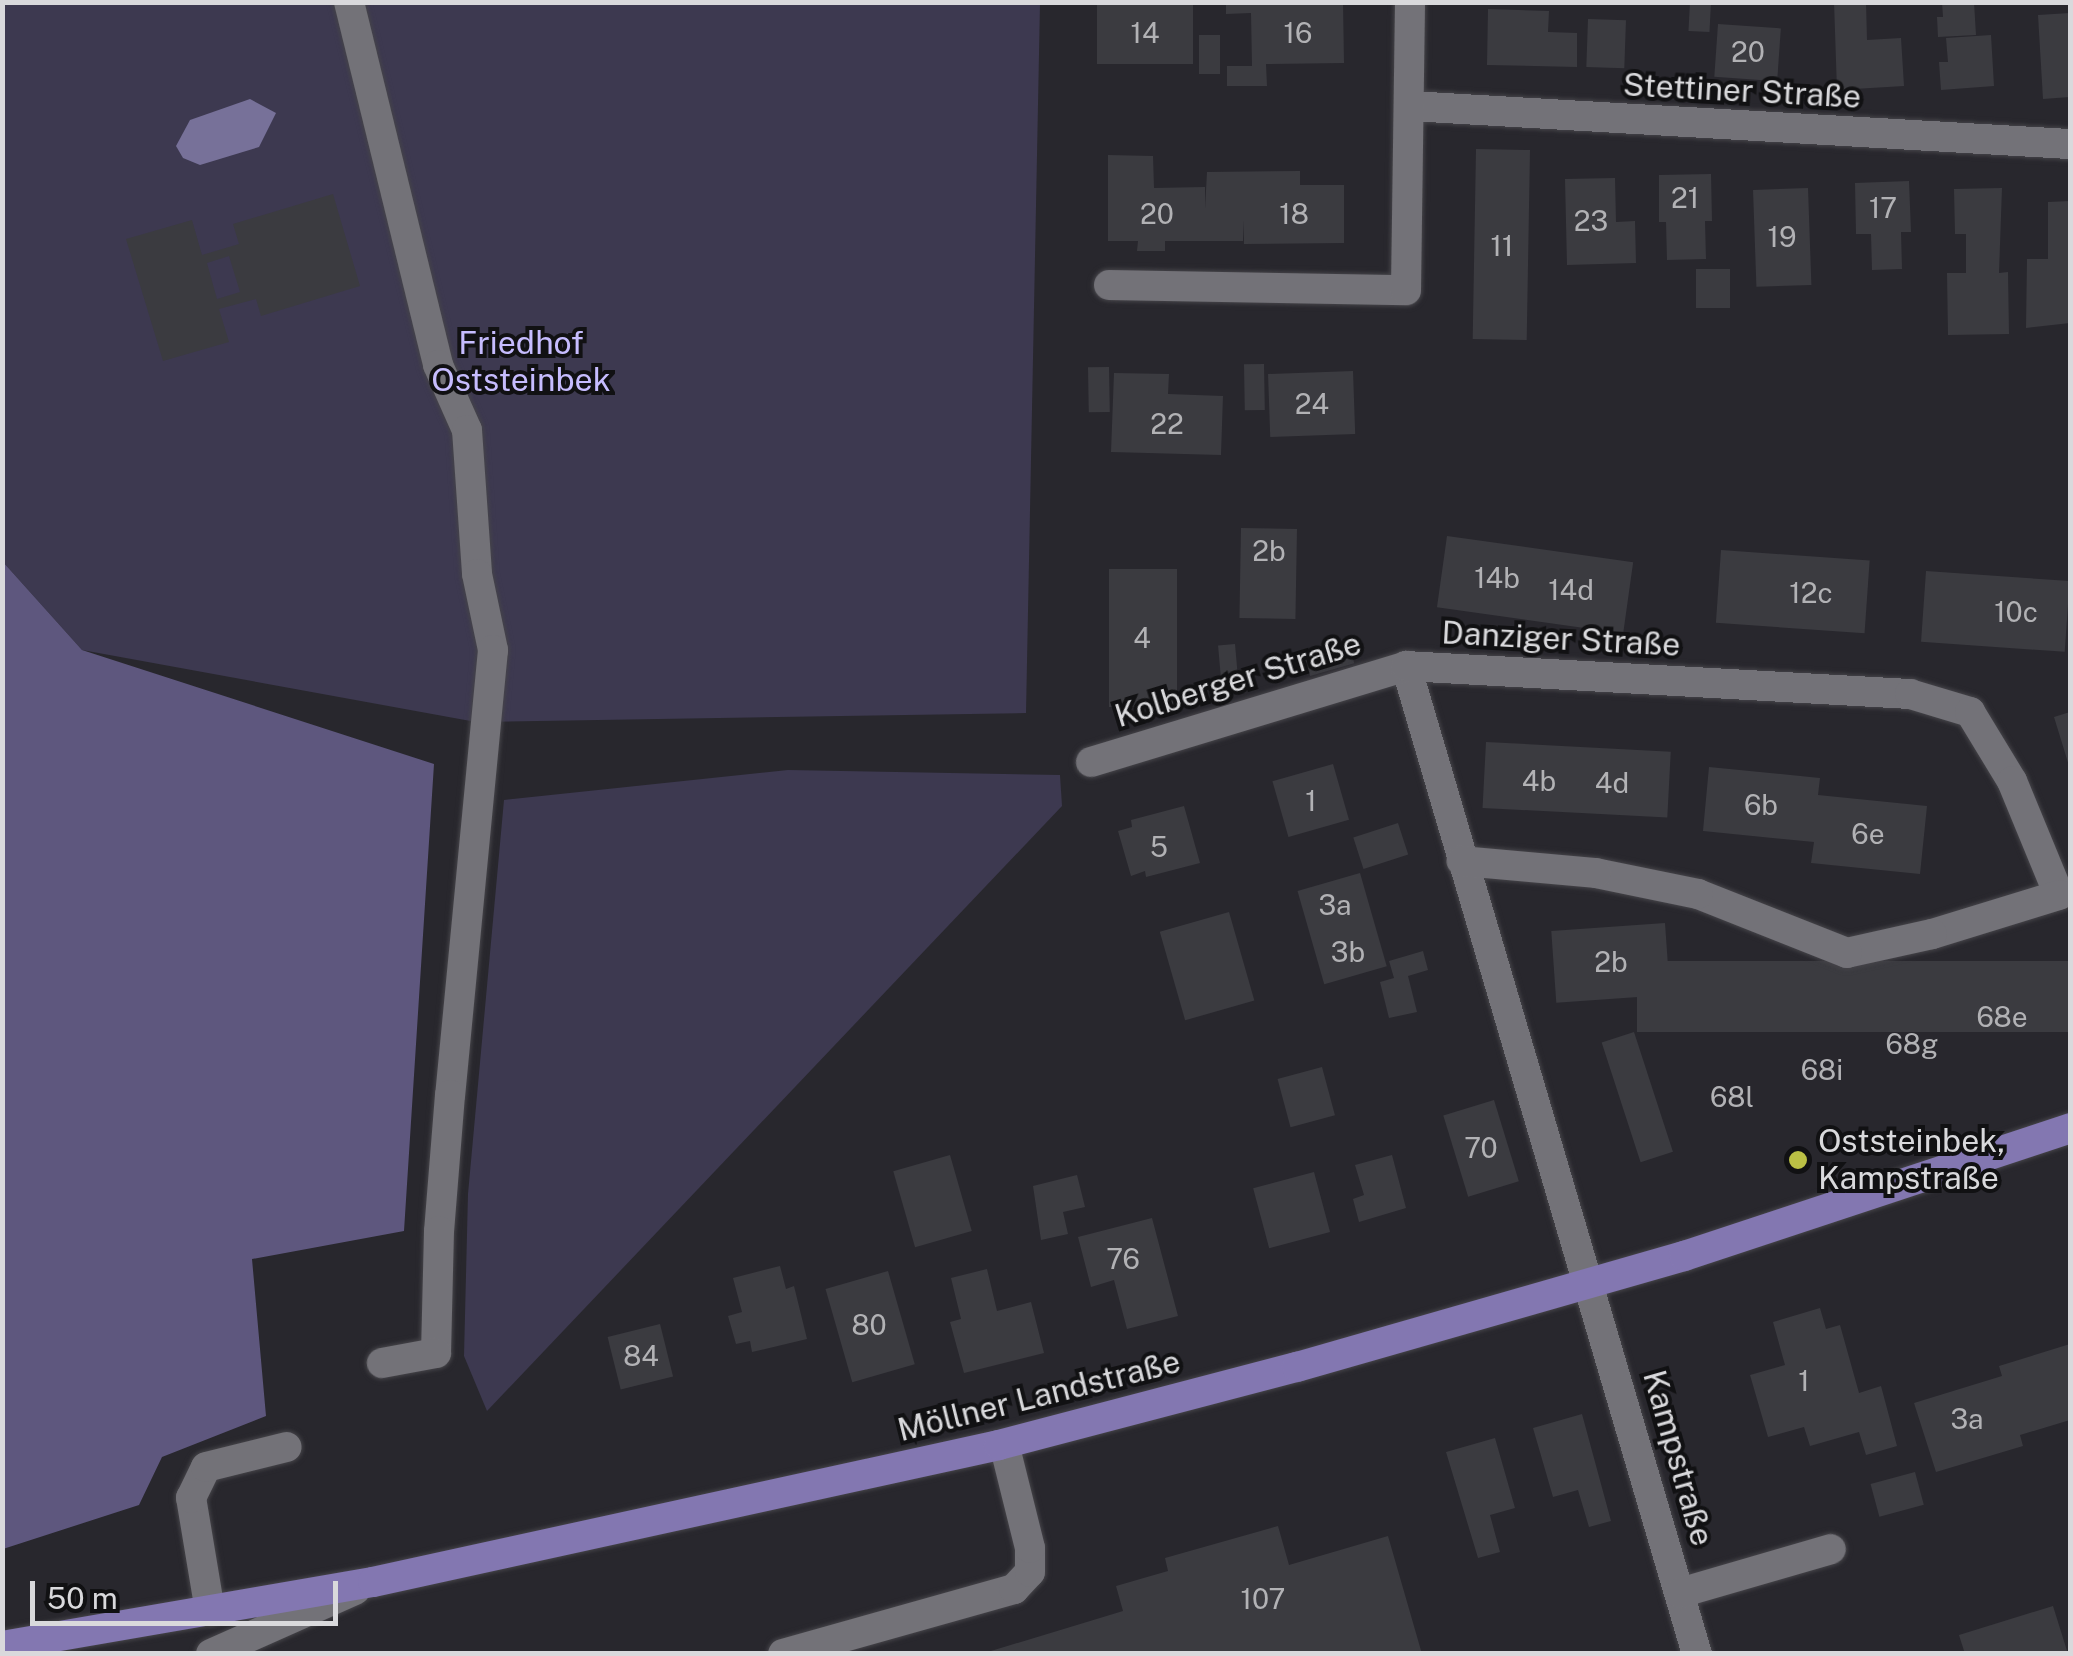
<!DOCTYPE html>
<meta charset="utf-8">
<style>
body{margin:0}
#map{position:relative;width:2073px;height:1656px;overflow:hidden;background:#28272d;font-family:"Public Sans",sans-serif}
div>[style]{position:absolute}
.green>*{inset:0;background:#3d3950}
.forest>*{inset:0;background:#5e577e}
.water>*{inset:0;background:#777199}
.building>*{inset:0;background:#3b3b40;transform-origin:0 0}
.roads{filter:drop-shadow(0 0 2px #454449) drop-shadow(0 0 2px #454449)}
.minor>*{height:30px;margin:-15px;padding:0 15px;transform-origin:15px;border-radius:15px;background:#737278}
.major>*{height:30px;margin:-15px;padding:0 15px;transform-origin:15px;border-radius:15px;background:#8377b1}
.dots>*{width:28px;height:28px;translate:-50% -50%;box-sizing:border-box;border:5px solid #111113;border-radius:50%}
span{translate:-50% -50%;white-space:nowrap;text-align:center;line-height:1.15;-webkit-text-stroke:8px #111113;paint-order:stroke}
.number-label{font-size:28px;color:#b2b2b5}
.number-label span{-webkit-text-stroke-width:0}
.street-label{font-size:32px;color:#d9d9dc}
.park-label{font-size:32px;color:#c6bcfe}
.poi-label{font-size:32px;color:#d9d9dc}
.left{translate:0 -50%;text-align:left}
.frame{position:absolute;inset:0;border:5px solid #d9d9dc;pointer-events:none}
.scale{position:absolute;left:30px;top:1581px;width:308px;height:45px;box-sizing:border-box;border:5px solid #d9d9dc;border-top:0;padding-left:12px;font-size:30px;line-height:35px;white-space:nowrap;color:#d9d9dc;-webkit-text-stroke:8px #111113;paint-order:stroke}
</style>
<div id="map">
<div class="green">
<i style="clip-path:polygon(2px 3px,1040px 3px,1026px 713px,476px 722px,82px 650px,3px 562px)"></i>
<i style="clip-path:polygon(788px 770px,1060px 775px,1062px 806px,487px 1411px,464px 1356px,468px 1194px,504px 800px)"></i>
</div>
<div class="forest">
<i style="clip-path:polygon(3px 562px,82px 650px,434px 764px,404px 1231px,252px 1259px,266px 1416px,162px 1457px,139px 1505px,3px 1549px)"></i>
</div>
<div class="water">
<i style="clip-path:polygon(250px 99px,276px 113px,259px 147px,200px 165px,183px 158px,176px 146px,190px 120px)"></i>
</div>
<div class="building">
<i style="left:1097px;top:2px;width:96px;height:62px"></i>
<i style="clip-path:polygon(1226px 2px,1343px 2px,1344px 63px,1266px 64px,1267px 86px,1227px 86px,1227px 66px,1252px 66px,1251px 13px,1226px 14px)"></i>
<i style="left:1690px;top:2px;width:21px;height:29px;rotate:3deg"></i>
<i style="clip-path:polygon(1834px 2px,1866px 2px,1867px 40px,1901px 38px,1904px 86px,1837px 90px)"></i>
<i style="clip-path:polygon(1942px 2px,1974px 2px,1976px 35px,1938px 37px,1937px 17px,1943px 17px)"></i>
<i style="clip-path:polygon(1488px 9px,1549px 11px,1548px 32px,1577px 33px,1577px 67px,1487px 65px)"></i>
<i style="clip-path:polygon(2070px 13px,2070px 97px,2043px 99px,2038px 15px)"></i>
<i style="left:1588px;top:19px;width:38px;height:48px;rotate:2deg"></i>
<i style="left:1718px;top:24px;width:63px;height:53px;rotate:4deg"></i>
<i style="left:1199px;top:35px;width:21px;height:39px"></i>
<i style="clip-path:polygon(1991px 35px,1994px 86px,1941px 90px,1939px 62px,1948px 62px,1946px 38px)"></i>
<i style="left:1530px;top:150px;width:190px;height:54px;rotate:91deg"></i>
<i style="clip-path:polygon(1108px 155px,1153px 156px,1154px 188px,1205px 187px,1205px 209px,1207px 172px,1300px 171px,1300px 185px,1344px 185px,1344px 243px,1244px 244px,1244px 220px,1243px 241px,1165px 241px,1165px 251px,1137px 251px,1138px 241px,1108px 241px)"></i>
<i style="clip-path:polygon(1711px 174px,1712px 221px,1705px 221px,1706px 259px,1667px 260px,1666px 222px,1659px 222px,1659px 175px)"></i>
<i style="clip-path:polygon(1615px 178px,1616px 222px,1635px 221px,1636px 263px,1567px 265px,1565px 179px)"></i>
<i style="clip-path:polygon(1909px 181px,1911px 232px,1901px 232px,1902px 269px,1872px 270px,1871px 234px,1856px 234px,1855px 183px)"></i>
<i style="left:1808px;top:188px;width:97px;height:55px;rotate:88deg"></i>
<i style="clip-path:polygon(2002px 188px,1999px 273px,2008px 272px,2009px 334px,1948px 335px,1947px 273px,1966px 273px,1966px 234px,1955px 234px,1954px 189px)"></i>
<i style="clip-path:polygon(evenodd,333px 194px,360px 286px,261px 316px,256px 299px,219px 309px,229px 342px,163px 361px,126px 239px,192px 220px,202px 255px,239px 244px,233px 224px,333px 194px,229px 256px,240px 292px,217px 299px,207px 263px,229px 256px)"></i>
<i style="clip-path:polygon(2070px 201px,2070px 323px,2026px 328px,2027px 259px,2048px 259px,2048px 202px)"></i>
<i style="left:1696px;top:269px;width:34px;height:39px"></i>
<i style="left:1264px;top:364px;width:46px;height:20px;rotate:89deg"></i>
<i style="left:1109px;top:367px;width:45px;height:21px;rotate:89deg"></i>
<i style="left:1353px;top:371px;width:63px;height:85px;rotate:88deg"></i>
<i style="clip-path:polygon(1114px 373px,1169px 374px,1168px 394px,1223px 396px,1221px 455px,1111px 452px)"></i>
<i style="left:1241px;top:528px;width:56px;height:90px;rotate:1deg"></i>
<i style="left:1447px;top:536px;width:188px;height:72px;rotate:8deg"></i>
<i style="left:1721px;top:550px;width:149px;height:73px;rotate:4deg"></i>
<i style="left:1109px;top:569px;width:68px;height:138px"></i>
<i style="left:1926px;top:571px;width:144px;height:71px;rotate:4deg"></i>
<i style="left:1235px;top:644px;width:50px;height:17px;rotate:85deg"></i>
<i style="left:1349px;top:645px;width:19px;height:46px;rotate:74deg"></i>
<i style="clip-path:polygon(2070px 712px,2070px 769px,2054px 717px)"></i>
<i style="left:1486px;top:742px;width:185px;height:66px;rotate:3deg"></i>
<i style="left:1333px;top:764px;width:58px;height:63px;rotate:74deg"></i>
<i style="clip-path:polygon(1709px 767px,1820px 778px,1818px 795px,1927px 806px,1920px 874px,1811px 863px,1814px 842px,1703px 831px)"></i>
<i style="clip-path:polygon(1184px 806px,1200px 863px,1146px 877px,1145px 871px,1131px 876px,1118px 831px,1132px 827px,1131px 820px)"></i>
<i style="left:1398px;top:823px;width:33px;height:47px;rotate:72deg"></i>
<i style="left:1360px;top:873px;width:97px;height:65px;rotate:74deg"></i>
<i style="left:1229px;top:912px;width:92px;height:72px;rotate:74deg"></i>
<i style="left:1665px;top:923px;width:72px;height:114px;rotate:86deg"></i>
<i style="clip-path:polygon(1423px 951px,1428px 970px,1408px 976px,1417px 1012px,1389px 1018px,1380px 982px,1394px 978px,1389px 961px)"></i>
<i style="left:2070px;top:961px;width:71px;height:433px;rotate:90deg"></i>
<i style="left:1634px;top:1032px;width:126px;height:34px;rotate:72deg"></i>
<i style="left:1322px;top:1067px;width:50px;height:46px;rotate:75deg"></i>
<i style="left:1494px;top:1100px;width:85px;height:53px;rotate:73deg"></i>
<i style="left:950px;top:1155px;width:79px;height:59px;rotate:74deg"></i>
<i style="clip-path:polygon(1392px 1155px,1406px 1208px,1359px 1222px,1353px 1199px,1364px 1195px,1355px 1165px)"></i>
<i style="left:1314px;top:1172px;width:62px;height:63px;rotate:75deg"></i>
<i style="clip-path:polygon(1077px 1175px,1085px 1207px,1063px 1212px,1068px 1234px,1041px 1240px,1033px 1186px)"></i>
<i style="clip-path:polygon(1152px 1218px,1178px 1316px,1127px 1329px,1114px 1280px,1091px 1287px,1078px 1237px)"></i>
<i style="clip-path:polygon(780px 1266px,786px 1289px,794px 1286px,807px 1339px,752px 1352px,750px 1341px,736px 1344px,728px 1316px,742px 1312px,733px 1278px)"></i>
<i style="clip-path:polygon(987px 1269px,997px 1311px,1031px 1302px,1044px 1353px,964px 1373px,950px 1322px,961px 1319px,951px 1278px)"></i>
<i style="left:888px;top:1271px;width:97px;height:65px;rotate:74deg"></i>
<i style="clip-path:polygon(1820px 1308px,1826px 1329px,1840px 1325px,1859px 1393px,1881px 1386px,1897px 1446px,1866px 1455px,1859px 1432px,1810px 1446px,1804px 1427px,1768px 1437px,1750px 1375px,1785px 1365px,1773px 1322px)"></i>
<i style="left:660px;top:1324px;width:54px;height:54px;rotate:76deg"></i>
<i style="clip-path:polygon(2070px 1344px,2070px 1420px,2020px 1435px,2023px 1446px,1936px 1472px,1914px 1403px,2002px 1376px,1999px 1366px)"></i>
<i style="clip-path:polygon(1582px 1414px,1611px 1521px,1589px 1527px,1578px 1490px,1553px 1497px,1533px 1428px)"></i>
<i style="clip-path:polygon(1495px 1438px,1515px 1508px,1490px 1515px,1500px 1552px,1478px 1558px,1446px 1452px)"></i>
<i style="left:1915px;top:1472px;width:34px;height:46px;rotate:75deg"></i>
<i style="clip-path:polygon(1278px 1526px,1289px 1565px,1388px 1536px,1422px 1654px,981px 1654px,1123px 1611px,1116px 1586px,1168px 1571px,1165px 1558px)"></i>
<i style="clip-path:polygon(2053px 1606px,2068px 1654px,1965px 1654px,1959px 1635px)"></i>
</div>
<div class="roads">
<div class="minor">
<i style="left:349px;top:2px;width:374px;rotate:76.2deg"></i>
<i style="left:438px;top:365px;width:71px;rotate:66deg"></i>
<i style="left:467px;top:430px;width:144px;rotate:86deg"></i>
<i style="left:477px;top:574px;width:78px;rotate:78.1deg"></i>
<i style="left:493px;top:650px;width:447px;rotate:95.5deg"></i>
<i style="left:450px;top:1095px;width:136px;rotate:94.6deg"></i>
<i style="left:439px;top:1231px;width:122px;rotate:91.4deg"></i>
<i style="left:436px;top:1353px;width:55px;rotate:169.5deg"></i>
<i style="left:1410px;top:106px;width:661px;rotate:3.3deg"></i>
<i style="left:1109px;top:285px;width:297px;rotate:1deg"></i>
<i style="left:1406px;top:290px;width:288px;rotate:-89.2deg"></i>
<i style="left:1406px;top:666px;width:1030px;rotate:73.59deg"></i>
<i style="left:1091px;top:762px;width:329px;rotate:-16.9deg"></i>
<i style="left:1406px;top:666px;width:505px;rotate:3.18deg"></i>
<i style="left:1910px;top:694px;width:63px;rotate:16.7deg"></i>
<i style="left:1970px;top:712px;width:81px;rotate:58.7deg"></i>
<i style="left:2012px;top:781px;width:123px;rotate:67.6deg"></i>
<i style="left:2059px;top:895px;width:133px;rotate:162.9deg"></i>
<i style="left:1932px;top:934px;width:87px;rotate:167.4deg"></i>
<i style="left:1847px;top:953px;width:160px;rotate:-158.4deg"></i>
<i style="left:1698px;top:894px;width:104px;rotate:-168.4deg"></i>
<i style="left:1596px;top:873px;width:135px;rotate:-174.9deg"></i>
<i style="left:1680px;top:1593px;width:157px;rotate:-16.2deg"></i>
<i style="left:210px;top:1611px;width:115px;rotate:-99.5deg"></i>
<i style="left:191px;top:1498px;width:34px;rotate:-64deg"></i>
<i style="left:206px;top:1467px;width:83px;rotate:-13.9deg"></i>
<i style="left:211px;top:1654px;width:158px;rotate:-24deg"></i>
<i style="left:783px;top:1654px;width:240px;rotate:-15.7deg"></i>
<i style="left:1014px;top:1589px;width:23px;rotate:-47deg"></i>
<i style="left:1030px;top:1572px;width:24px;rotate:-90deg"></i>
<i style="left:1030px;top:1548px;width:107px;rotate:-104deg"></i>
</div>
<div class="major">
<i style="left:2px;top:1646px;width:376px;rotate:-9.8deg"></i>
<i style="left:373px;top:1582px;width:641px;rotate:-12.34deg"></i>
<i style="left:999px;top:1445px;width:308px;rotate:-14.7deg"></i>
<i style="left:1297px;top:1367px;width:403px;rotate:-16deg"></i>
<i style="left:1684px;top:1256px;width:407px;rotate:-18.3deg"></i>
</div>
</div>
<div class="dots">
<i style="left:1798px;top:1160px;background:#bbc045"></i>
</div>
<div class="number-label">
<span style="left:1145px;top:33px">14</span>
<span style="left:1298px;top:33px">16</span>
<span style="left:1748px;top:52px">20</span>
<span style="left:1685px;top:198px">21</span>
<span style="left:1883px;top:208px">17</span>
<span style="left:1157px;top:214px">20</span>
<span style="left:1294px;top:214px">18</span>
<span style="left:1591px;top:221px">23</span>
<span style="left:1782px;top:237px">19</span>
<span style="left:1502px;top:246px">11</span>
<span style="left:1312px;top:404px">24</span>
<span style="left:1167px;top:424px">22</span>
<span style="left:1269px;top:551px">2b</span>
<span style="left:1497px;top:578px">14b</span>
<span style="left:1571px;top:590px">14d</span>
<span style="left:1811px;top:593px">12c</span>
<span style="left:2016px;top:612px">10c</span>
<span style="left:1142px;top:638px">4</span>
<span style="left:1539px;top:781px">4b</span>
<span style="left:1612px;top:783px">4d</span>
<span style="left:1311px;top:801px">1</span>
<span style="left:1761px;top:805px">6b</span>
<span style="left:1868px;top:834px">6e</span>
<span style="left:1159px;top:847px">5</span>
<span style="left:1335px;top:905px">3a</span>
<span style="left:1348px;top:952px">3b</span>
<span style="left:1611px;top:962px">2b</span>
<span style="left:2002px;top:1017px">68e</span>
<span style="left:1912px;top:1044px">68g</span>
<span style="left:1822px;top:1070px">68i</span>
<span style="left:1732px;top:1097px">68l</span>
<span style="left:1481px;top:1148px">70</span>
<span style="left:1123px;top:1259px">76</span>
<span style="left:869px;top:1325px">80</span>
<span style="left:641px;top:1356px">84</span>
<span style="left:1804px;top:1381px">1</span>
<span style="left:1967px;top:1419px">3a</span>
<span style="left:1263px;top:1599px">107</span>
</div>
<div class="street-label">
<span style="left:1742px;top:91px;rotate:3deg">Stettiner Straße</span>
<span style="left:1561px;top:639px;rotate:3deg">Danziger Straße</span>
<span style="left:1238px;top:680px;rotate:-17deg">Kolberger Straße</span>
<span style="left:1039px;top:1396px;rotate:-14deg">Möllner Landstraße</span>
<span style="left:1678px;top:1458px;rotate:74deg">Kampstraße</span>
</div>
<div class="park-label">
<span style="left:521px;top:362px">Friedhof<br>Oststeinbek</span>
</div>
<div class="poi-label">
<span class="left" style="left:1818px;top:1160px">Oststeinbek,<br>Kampstraße</span>
</div>
<div class="frame"></div>
<div class="scale">50 m</div>
</div>
